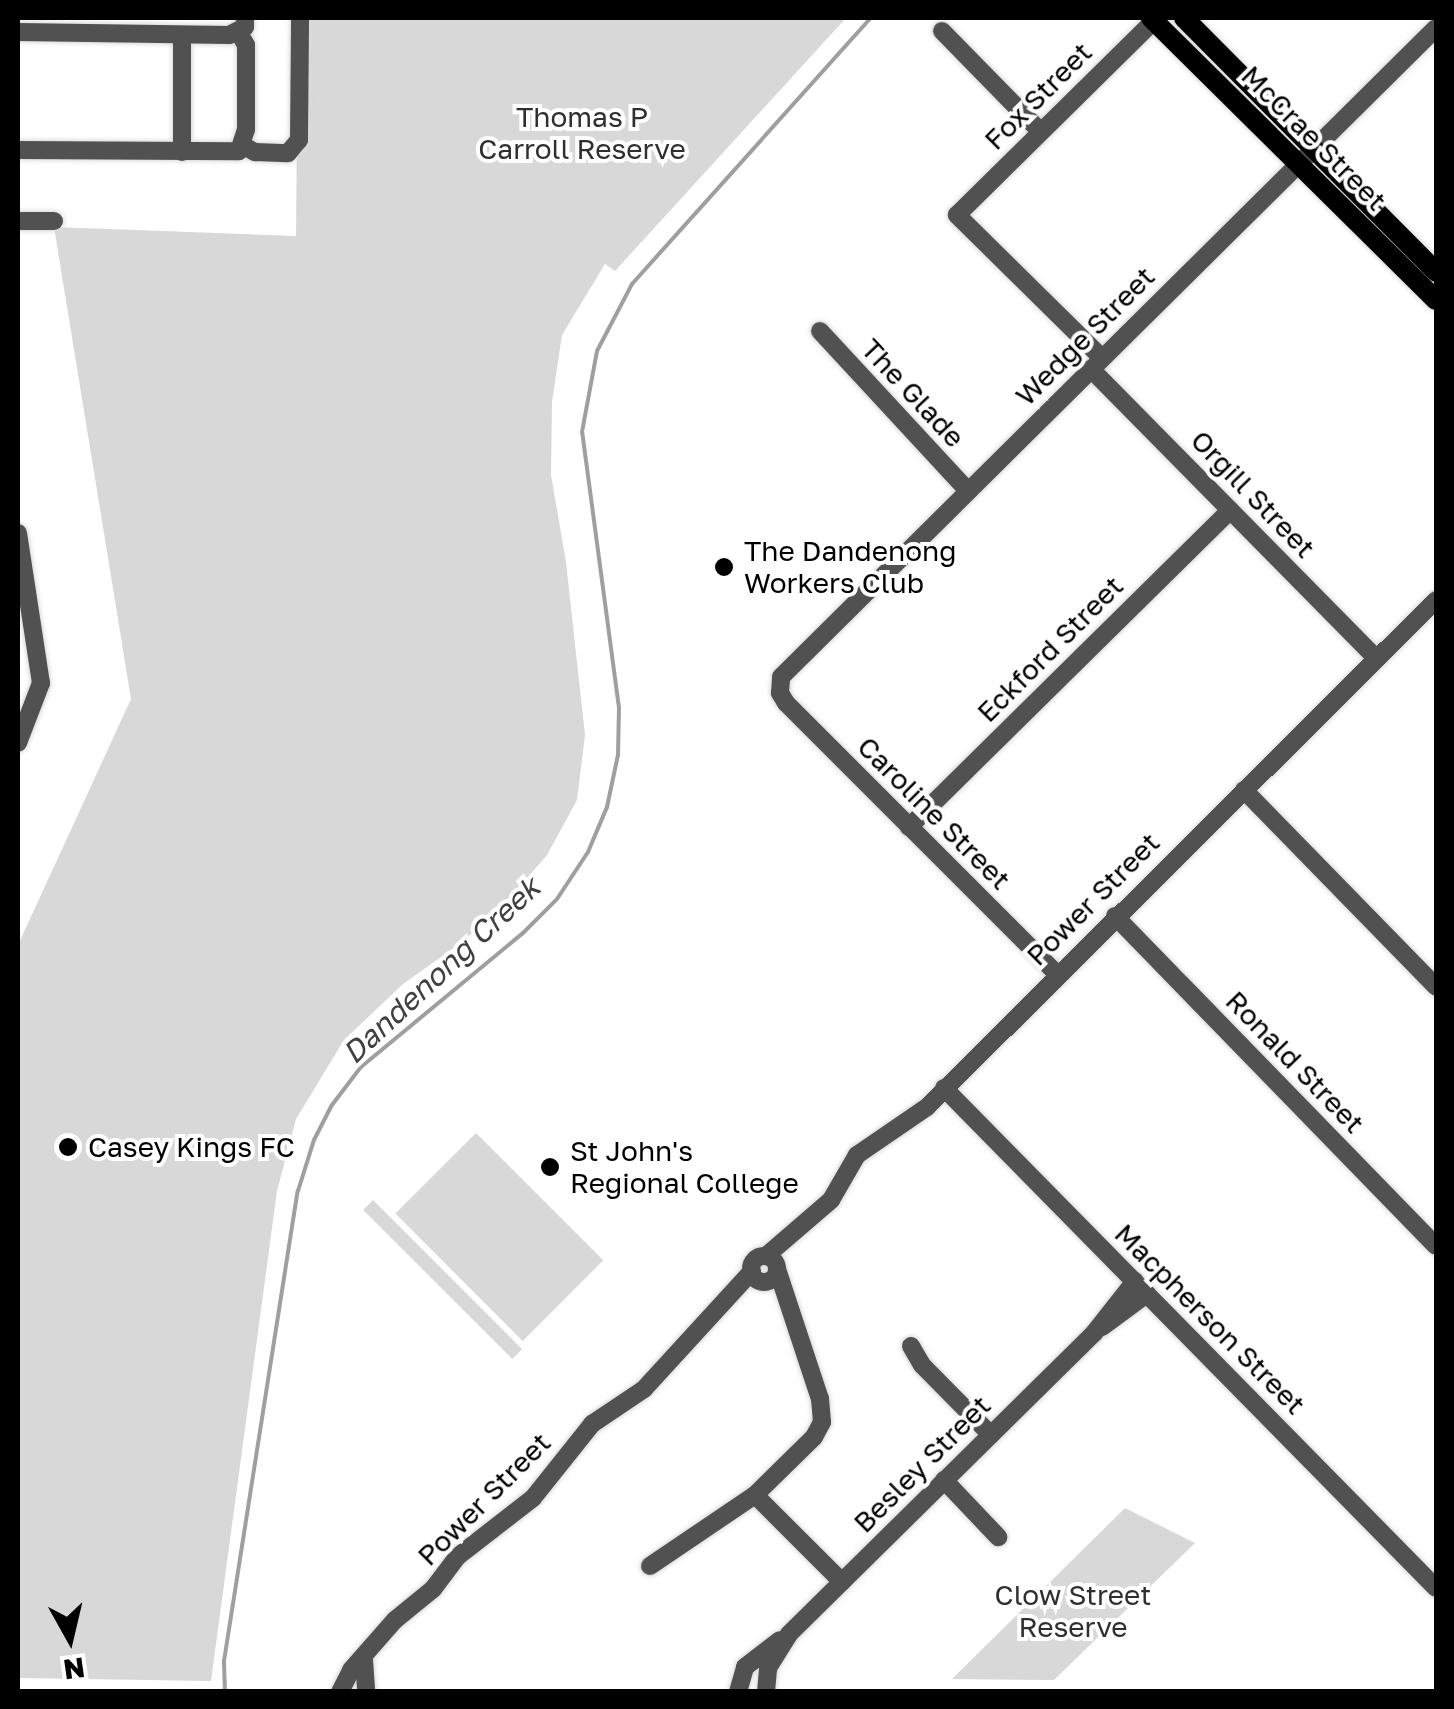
<!DOCTYPE html>
<style>
body{margin:0}
#map{position:relative;width:1454px;height:1709px;overflow:hidden;background:#fff;font-family:"Golos Text",sans-serif}
div>[style]{position:absolute}
.green>*{inset:0;background:#d8d8d8;transform-origin:0 0}
.stream>*{height:4px;margin:-2px;padding:0 2px;transform-origin:2px;border-radius:2px;background:#9f9f9f}
.roads{filter:drop-shadow(0 0 2px #dbdbdb) drop-shadow(0 0 2px #dbdbdb)}
.minor>*{height:18px;margin:-9px;padding:0 9px;transform-origin:9px;border-radius:9px;background:#515151}
.minor>.ring{margin:-9px;padding:0;box-sizing:content-box;background:none;border:18px solid #515151;border-radius:50%}
.major>*{height:20px;margin:-10px;padding:0 10px;transform-origin:10px;border-radius:10px;background:#000}
.dots>*{width:28px;height:28px;translate:-50% -50%;box-sizing:border-box;border:5px solid #fff;border-radius:50%}
span{translate:-50% -50%;white-space:nowrap;text-align:center;line-height:1.15;-webkit-text-stroke:8px #fff;paint-order:stroke}
.street-label{font-size:28px;color:#000}
.park-label{font-size:28px;color:#2f2f2f}
.poi-label{font-size:28px;color:#000}
.left{translate:0 -50%;text-align:left}
.water-label{font-size:30px;color:#404040;font-style:italic}
.frame{position:absolute;inset:0;border:20px solid #000;pointer-events:none}
.north{position:absolute;left:20px;top:1589px;width:100px;height:100px;-webkit-text-stroke:8px #fff;paint-order:stroke;rotate:172deg;font-size:28px;font-weight:700;line-height:40px;text-align:center;color:#000}
.north::after{content:'';display:block;margin:auto;width:35px;height:45px;background:#000;clip-path:polygon(50% 0,100% 100%,50% 72%,0 100%)}
</style>
<div id="map">
<div class="green">
<i style="clip-path:polygon(298px 18px,846px 18px,615px 271px,605px 264px,562px 335px,552px 402px,551px 475px,566px 562px,585px 735px,577px 800px,547px 855px,514px 893px,465px 940px,403px 984px,344px 1040px,296px 1119px,277px 1191px,211px 1681px,18px 1678px,18px 945px,131px 699px,54px 227px,296px 236px)"></i>
<i style="left:476px;top:1133px;width:180px;height:114px;rotate:45deg"></i>
<i style="left:373px;top:1200px;width:211px;height:14px;rotate:45deg"></i>
<i style="clip-path:polygon(1125px 1508px,1195px 1543px,1054px 1680px,952px 1679px)"></i>
</div>
<div class="stream">
<i style="left:225px;top:1692px;width:31px;rotate:-92deg"></i>
<i style="left:224px;top:1661px;width:476px;rotate:-81.1deg"></i>
<i style="left:298px;top:1191px;width:53px;rotate:-72.6deg"></i>
<i style="left:314px;top:1140px;width:39px;rotate:-63deg"></i>
<i style="left:332px;top:1105px;width:48px;rotate:-52.7deg"></i>
<i style="left:361px;top:1067px;width:210px;rotate:-39.6deg"></i>
<i style="left:523px;top:933px;width:48px;rotate:-45deg"></i>
<i style="left:557px;top:899px;width:56px;rotate:-56.6deg"></i>
<i style="left:588px;top:852px;width:49px;rotate:-67.1deg"></i>
<i style="left:607px;top:807px;width:53px;rotate:-78.1deg"></i>
<i style="left:618px;top:755px;width:47px;rotate:-88.8deg"></i>
<i style="left:619px;top:708px;width:278px;rotate:-97.6deg"></i>
<i style="left:582px;top:432px;width:82px;rotate:-79.5deg"></i>
<i style="left:597px;top:351px;width:76px;rotate:-62.4deg"></i>
<i style="left:632px;top:284px;width:358px;rotate:-48.1deg"></i>
</div>
<div class="roads">
<div class="minor">
<i style="left:942px;top:31px;width:141px;rotate:45.6deg"></i>
<i style="left:18px;top:32px;width:211px;rotate:0.8deg"></i>
<i style="left:229px;top:35px;width:18px;rotate:-27deg"></i>
<i style="left:245px;top:27px;width:9px;rotate:-90deg"></i>
<i style="left:182px;top:35px;width:117px;rotate:90deg"></i>
<i style="left:244px;top:146px;width:13px;rotate:29deg"></i>
<i style="left:255px;top:152px;width:33px;rotate:2deg"></i>
<i style="left:288px;top:153px;width:17px;rotate:-50deg"></i>
<i style="left:299px;top:140px;width:122px;rotate:-89.5deg"></i>
<i style="left:18px;top:150px;width:221px;rotate:0.3deg"></i>
<i style="left:239px;top:151px;width:22px;rotate:-72deg"></i>
<i style="left:246px;top:130px;width:85px;rotate:-90deg"></i>
<i style="left:246px;top:45px;width:14px;rotate:-120deg"></i>
<i style="left:18px;top:221px;width:36px"></i>
<i style="left:820px;top:331px;width:218px;rotate:47.2deg"></i>
<i style="left:1102px;top:358px;width:204px;rotate:-135.4deg"></i>
<i style="left:957px;top:215px;width:281px;rotate:-44.6deg"></i>
<i style="left:1091px;top:369px;width:406px;rotate:45.4deg"></i>
<i style="left:18px;top:533px;width:152px;rotate:81.3deg"></i>
<i style="left:41px;top:683px;width:64px;rotate:111deg"></i>
<i style="left:1244px;top:790px;width:275px;rotate:45.7deg"></i>
<i style="left:909px;top:827px;width:451px;rotate:-44.6deg"></i>
<i style="left:1115px;top:916px;width:460px;rotate:45.8deg"></i>
<i style="left:1057px;top:974px;width:383px;rotate:-135deg"></i>
<i style="left:786px;top:703px;width:12px;rotate:-121deg"></i>
<i style="left:780px;top:693px;width:16px;rotate:-86deg"></i>
<i style="left:781px;top:677px;width:922px;rotate:-44.74deg"></i>
<i style="left:944px;top:1088px;width:701px;rotate:45.46deg"></i>
<i style="left:766px;top:1256px;width:86px;rotate:-40.7deg"></i>
<i style="left:831px;top:1200px;width:52px;rotate:-60deg"></i>
<i style="left:857px;top:1155px;width:85px;rotate:-34.4deg"></i>
<i style="left:927px;top:1107px;width:718px;rotate:-44.89deg"></i>
<i class="ring" style="left:751px;top:1256px;width:8px;height:8px"></i>
<i style="left:777px;top:1269px;width:137px;rotate:71.7deg"></i>
<i style="left:820px;top:1399px;width:23px;rotate:85deg"></i>
<i style="left:822px;top:1422px;width:17px;rotate:118deg"></i>
<i style="left:814px;top:1437px;width:83px;rotate:135.5deg"></i>
<i style="left:755px;top:1495px;width:123px;rotate:45deg"></i>
<i style="left:1102px;top:1327px;width:56px;rotate:-36.3deg"></i>
<i style="left:911px;top:1346px;width:22px;rotate:60deg"></i>
<i style="left:922px;top:1365px;width:98px;rotate:45.4deg"></i>
<i style="left:944px;top:1480px;width:79px;rotate:46.5deg"></i>
<i style="left:650px;top:1566px;width:127px;rotate:-34.1deg"></i>
<i style="left:364px;top:1660px;width:32px;rotate:86deg"></i>
<i style="left:340px;top:1692px;width:25px;rotate:-63deg"></i>
<i style="left:351px;top:1670px;width:67px;rotate:-48.7deg"></i>
<i style="left:395px;top:1620px;width:49px;rotate:-39.2deg"></i>
<i style="left:433px;top:1589px;width:40px;rotate:-53deg"></i>
<i style="left:457px;top:1557px;width:96px;rotate:-37.8deg"></i>
<i style="left:533px;top:1498px;width:95px;rotate:-51.4deg"></i>
<i style="left:592px;top:1424px;width:63px;rotate:-33.9deg"></i>
<i style="left:644px;top:1389px;width:160px;rotate:-47.5deg"></i>
<i style="left:738px;top:1692px;width:26px;rotate:-74deg"></i>
<i style="left:745px;top:1667px;width:44px;rotate:-37.6deg"></i>
<i style="left:766px;top:1692px;width:24px;rotate:-85deg"></i>
<i style="left:768px;top:1668px;width:40px;rotate:-58deg"></i>
<i style="left:789px;top:1634px;width:429px;rotate:-44.6deg"></i>
<i style="left:1094px;top:1333px;width:66px;rotate:-51.7deg"></i>
</div>
<div class="major">
<i style="left:1151px;top:18px;width:401px;rotate:44.7deg"></i>
<i style="left:1184px;top:18px;width:358px;rotate:45.2deg"></i>
</div>
</div>
<div class="dots">
<i style="left:724px;top:567px;background:#000"></i>
<i style="left:68px;top:1147px;background:#000"></i>
<i style="left:550px;top:1167px;background:#000"></i>
</div>
<div class="street-label">
<span style="left:1038px;top:96px;rotate:-45deg">Fox Street</span>
<span style="left:1314px;top:138px;rotate:45deg">McCrae Street</span>
<span style="left:1085px;top:336px;rotate:-45deg">Wedge Street</span>
<span style="left:913px;top:393px;rotate:47deg">The Glade</span>
<span style="left:1253px;top:494px;rotate:46deg">Orgill Street</span>
<span style="left:1050px;top:649px;rotate:-45deg">Eckford Street</span>
<span style="left:934px;top:813px;rotate:45deg">Caroline Street</span>
<span style="left:1093px;top:899px;rotate:-45deg">Power Street</span>
<span style="left:1295px;top:1062px;rotate:46deg">Ronald Street</span>
<span style="left:1210px;top:1319px;rotate:45deg">Macpherson Street</span>
<span style="left:922px;top:1464px;rotate:-45deg">Besley Street</span>
<span style="left:484px;top:1499px;rotate:-45deg">Power Street</span>
</div>
<div class="park-label">
<span style="left:582px;top:133px">Thomas P<br>Carroll Reserve</span>
<span style="left:1073px;top:1611px">Clow Street<br>Reserve</span>
</div>
<div class="poi-label">
<span class="left" style="left:744px;top:567px">The Dandenong<br>Workers Club</span>
<span class="left" style="left:88px;top:1147px">Casey Kings FC</span>
<span class="left" style="left:570px;top:1167px">St John's<br>Regional College</span>
</div>
<div class="water-label">
<span style="left:441px;top:970px;rotate:-43deg">Dandenong Creek</span>
</div>
<div class="frame"></div>
<div class="north">N</div>
</div>
